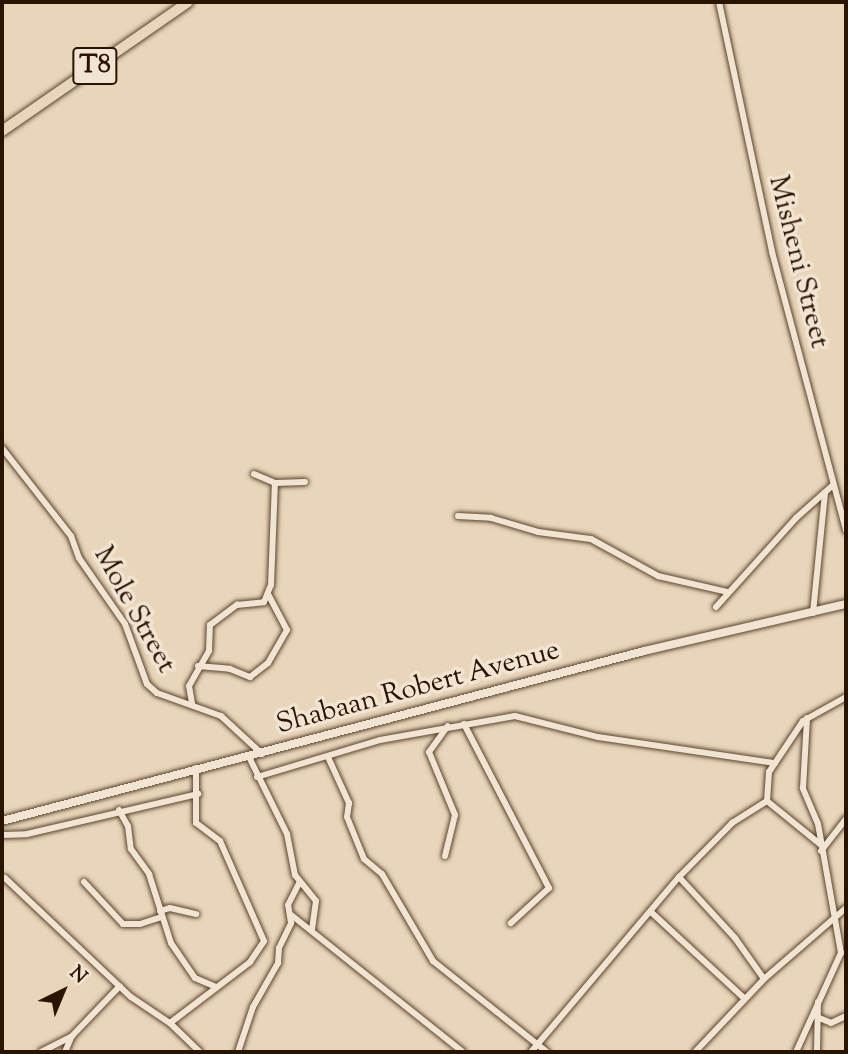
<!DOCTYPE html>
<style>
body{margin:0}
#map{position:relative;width:848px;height:1054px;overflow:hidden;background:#e9d5b9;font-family:"Sorts Mill Goudy",serif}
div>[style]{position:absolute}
.roads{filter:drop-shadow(0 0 2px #5a442e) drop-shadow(0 0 2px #5a442e)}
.minor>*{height:6px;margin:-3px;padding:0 3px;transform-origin:3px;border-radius:3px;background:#f1e4d2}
.tertiary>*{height:8px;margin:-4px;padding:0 4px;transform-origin:4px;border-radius:4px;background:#f1e4d2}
.trunk>*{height:10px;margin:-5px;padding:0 5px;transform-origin:5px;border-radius:5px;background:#e9d5b9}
span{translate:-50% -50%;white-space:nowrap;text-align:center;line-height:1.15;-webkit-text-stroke:7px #f1e4d2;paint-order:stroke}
.shield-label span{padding:2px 5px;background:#f1e4d2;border:2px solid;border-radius:5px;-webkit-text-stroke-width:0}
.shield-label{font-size:26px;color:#2a1300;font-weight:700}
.street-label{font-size:28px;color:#2a1300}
.frame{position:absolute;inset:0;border:4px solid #2a1300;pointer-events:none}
.north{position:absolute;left:28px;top:956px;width:70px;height:70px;-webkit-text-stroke:5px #f1e4d2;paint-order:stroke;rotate:43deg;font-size:19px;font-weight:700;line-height:28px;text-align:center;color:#2a1300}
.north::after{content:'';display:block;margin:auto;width:24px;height:32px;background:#2a1300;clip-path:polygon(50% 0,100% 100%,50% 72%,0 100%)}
</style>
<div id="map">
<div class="roads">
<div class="minor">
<i style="left:719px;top:2px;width:256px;rotate:78deg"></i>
<i style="left:772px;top:252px;width:288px;rotate:75.1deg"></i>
<i style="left:2px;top:448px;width:112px;rotate:51.9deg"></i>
<i style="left:71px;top:536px;width:23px;rotate:70deg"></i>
<i style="left:79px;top:558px;width:80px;rotate:55.1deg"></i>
<i style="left:125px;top:624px;width:64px;rotate:69.9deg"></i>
<i style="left:147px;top:684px;width:13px;rotate:42deg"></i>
<i style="left:157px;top:693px;width:68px;rotate:19.8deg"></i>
<i style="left:221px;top:716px;width:56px;rotate:42.8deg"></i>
<i style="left:254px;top:474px;width:23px;rotate:23deg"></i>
<i style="left:275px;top:483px;width:30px;rotate:-2deg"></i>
<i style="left:458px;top:516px;width:33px;rotate:3deg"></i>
<i style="left:491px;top:518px;width:49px;rotate:16.6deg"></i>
<i style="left:538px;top:532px;width:53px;rotate:7.5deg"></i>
<i style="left:591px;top:539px;width:77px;rotate:28.9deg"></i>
<i style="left:658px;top:576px;width:72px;rotate:12.9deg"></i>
<i style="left:716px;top:607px;width:120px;rotate:-48deg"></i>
<i style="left:796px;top:518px;width:50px;rotate:-41.7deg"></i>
<i style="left:813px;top:613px;width:121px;rotate:-84.3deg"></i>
<i style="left:198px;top:666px;width:32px;rotate:5deg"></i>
<i style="left:230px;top:669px;width:22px;rotate:22deg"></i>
<i style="left:250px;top:677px;width:23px;rotate:-38deg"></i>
<i style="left:268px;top:663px;width:38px;rotate:-60deg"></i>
<i style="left:287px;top:630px;width:41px;rotate:-117.8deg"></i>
<i style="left:192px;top:703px;width:17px;rotate:-100deg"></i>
<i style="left:189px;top:686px;width:40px;rotate:-60.3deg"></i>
<i style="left:209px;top:651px;width:26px;rotate:-88deg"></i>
<i style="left:210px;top:625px;width:34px;rotate:-37deg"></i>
<i style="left:237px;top:605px;width:27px;rotate:-6deg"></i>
<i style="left:264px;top:602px;width:18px;rotate:-68deg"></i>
<i style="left:271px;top:585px;width:102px;rotate:-87.8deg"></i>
<i style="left:464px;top:724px;width:185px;rotate:62.6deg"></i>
<i style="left:549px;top:888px;width:52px;rotate:137.4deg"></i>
<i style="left:249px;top:757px;width:86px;rotate:63.7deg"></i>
<i style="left:287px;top:834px;width:42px;rotate:79deg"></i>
<i style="left:295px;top:875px;width:33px;rotate:51deg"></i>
<i style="left:316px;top:901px;width:30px;rotate:98deg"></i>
<i style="left:328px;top:757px;width:51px;rotate:65.5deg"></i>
<i style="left:349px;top:803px;width:14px;rotate:98deg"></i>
<i style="left:347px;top:817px;width:45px;rotate:68deg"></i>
<i style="left:364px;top:859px;width:23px;rotate:40deg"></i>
<i style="left:382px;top:874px;width:101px;rotate:59.6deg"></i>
<i style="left:433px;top:961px;width:146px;rotate:38.6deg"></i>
<i style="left:257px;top:777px;width:128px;rotate:-16.7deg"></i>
<i style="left:380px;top:740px;width:137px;rotate:-10.1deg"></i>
<i style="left:515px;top:716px;width:86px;rotate:14.2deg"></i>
<i style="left:598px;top:737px;width:179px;rotate:8.4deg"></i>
<i style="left:767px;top:801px;width:68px;rotate:39.1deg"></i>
<i style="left:119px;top:810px;width:18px;rotate:61deg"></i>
<i style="left:128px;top:826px;width:23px;rotate:83deg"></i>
<i style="left:131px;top:849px;width:31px;rotate:54deg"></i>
<i style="left:149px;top:874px;width:72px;rotate:72.3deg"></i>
<i style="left:171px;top:943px;width:42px;rotate:55.6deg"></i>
<i style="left:195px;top:978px;width:21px;rotate:23deg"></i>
<i style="left:2px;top:835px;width:25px;rotate:-2deg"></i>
<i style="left:27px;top:834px;width:176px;rotate:-13.2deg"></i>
<i style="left:821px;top:851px;width:41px;rotate:-52deg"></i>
<i style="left:445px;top:856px;width:42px;rotate:-76.3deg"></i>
<i style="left:455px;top:815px;width:68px;rotate:-112.4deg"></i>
<i style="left:429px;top:752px;width:32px;rotate:-54deg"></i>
<i style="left:679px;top:877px;width:83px;rotate:47.4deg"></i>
<i style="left:735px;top:938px;width:50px;rotate:54.7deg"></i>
<i style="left:5px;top:878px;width:173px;rotate:43.4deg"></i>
<i style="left:131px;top:997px;width:48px;rotate:34deg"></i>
<i style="left:171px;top:1024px;width:40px;rotate:44deg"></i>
<i style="left:84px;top:882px;width:57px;rotate:47.1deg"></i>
<i style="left:123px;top:924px;width:17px"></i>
<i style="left:140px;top:924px;width:23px;rotate:-18deg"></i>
<i style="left:160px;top:911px;width:10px;rotate:-17deg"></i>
<i style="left:170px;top:908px;width:27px;rotate:13deg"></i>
<i style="left:651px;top:912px;width:127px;rotate:42.8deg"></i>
<i style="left:290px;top:914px;width:221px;rotate:38.6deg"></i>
<i style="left:817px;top:1017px;width:15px;rotate:23deg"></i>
<i style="left:831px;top:1023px;width:17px;rotate:-25deg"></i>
<i style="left:170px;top:1023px;width:101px;rotate:-37.3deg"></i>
<i style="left:250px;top:962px;width:25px;rotate:-56deg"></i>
<i style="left:264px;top:941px;width:109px;rotate:-113.7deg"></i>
<i style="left:220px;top:841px;width:30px;rotate:-143deg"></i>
<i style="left:196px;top:823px;width:55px;rotate:-90deg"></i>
<i style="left:41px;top:1052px;width:35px;rotate:-27deg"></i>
<i style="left:72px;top:1036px;width:69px;rotate:-46.2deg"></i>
<i style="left:65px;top:1052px;width:15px;rotate:-67deg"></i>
<i style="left:238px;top:1052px;width:47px;rotate:-71.6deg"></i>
<i style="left:253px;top:1007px;width:51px;rotate:-60.4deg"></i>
<i style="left:278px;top:963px;width:15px;rotate:-86deg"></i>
<i style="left:279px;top:948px;width:28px;rotate:-64deg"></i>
<i style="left:291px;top:923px;width:18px;rotate:-99deg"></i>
<i style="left:288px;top:905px;width:25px;rotate:-63deg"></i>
<i style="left:531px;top:1052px;width:229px;rotate:-49.8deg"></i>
<i style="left:679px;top:877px;width:76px;rotate:-45.5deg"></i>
<i style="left:732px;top:823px;width:41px;rotate:-32.2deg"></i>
<i style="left:767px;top:801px;width:29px;rotate:-86deg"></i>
<i style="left:769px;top:772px;width:61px;rotate:-56.3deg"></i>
<i style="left:803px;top:721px;width:49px;rotate:-29.2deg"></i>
<i style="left:695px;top:1052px;width:100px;rotate:-46.6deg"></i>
<i style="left:764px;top:979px;width:108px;rotate:-40.9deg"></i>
<i style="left:796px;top:1052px;width:109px;rotate:-65.6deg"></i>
<i style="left:841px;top:953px;width:131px;rotate:-100.1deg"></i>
<i style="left:818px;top:824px;width:39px;rotate:-113deg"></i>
<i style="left:803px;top:788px;width:70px;rotate:-86.7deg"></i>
<i style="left:817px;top:1052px;width:50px;rotate:-88.9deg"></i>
</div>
<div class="tertiary">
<i style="left:2px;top:821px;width:664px;rotate:-14.83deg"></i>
<i style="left:644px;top:651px;width:207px;rotate:-13.1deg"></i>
</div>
<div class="trunk">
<i style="left:2px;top:131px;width:226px;rotate:-34.7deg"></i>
</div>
</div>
<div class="shield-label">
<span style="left:95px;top:66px">T8</span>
</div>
<div class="street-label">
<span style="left:798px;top:262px;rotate:76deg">Misheni Street</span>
<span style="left:134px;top:610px;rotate:61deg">Mole Street</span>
<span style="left:418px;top:688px;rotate:-15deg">Shabaan Robert Avenue</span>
</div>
<div class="frame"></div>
<div class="north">N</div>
</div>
